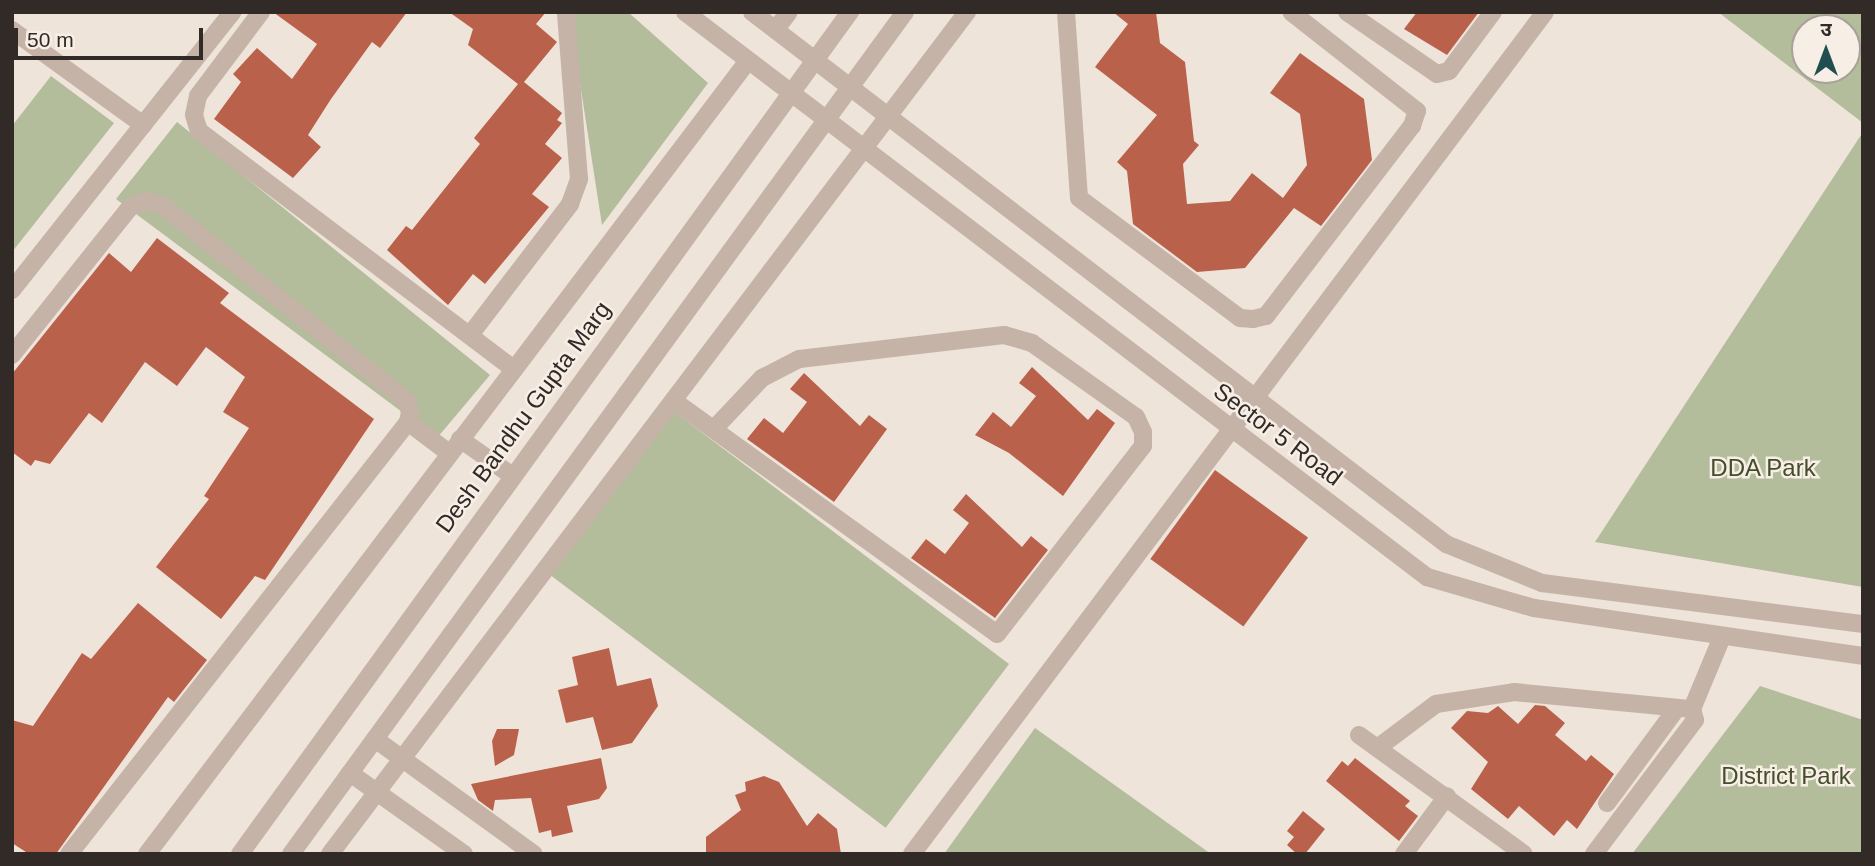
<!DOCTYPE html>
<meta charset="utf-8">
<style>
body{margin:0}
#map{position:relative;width:1875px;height:866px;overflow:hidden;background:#eee4da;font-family:Helvetica,"Noto Sans Devanagari",sans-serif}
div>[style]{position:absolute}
.green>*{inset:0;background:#b3bc9b;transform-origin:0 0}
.building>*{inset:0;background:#ba614c;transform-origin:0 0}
.minor>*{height:18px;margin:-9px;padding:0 9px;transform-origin:9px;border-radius:9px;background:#c5b3a7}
.tertiary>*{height:18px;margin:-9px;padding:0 9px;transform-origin:9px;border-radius:9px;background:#c5b3a7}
span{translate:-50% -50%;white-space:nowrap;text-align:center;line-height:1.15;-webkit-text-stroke:5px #f7eee5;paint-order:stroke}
.street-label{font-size:24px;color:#322a27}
.park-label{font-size:24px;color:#444e2d}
.frame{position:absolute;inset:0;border:14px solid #322a27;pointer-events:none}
.north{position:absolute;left:1791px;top:14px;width:70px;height:70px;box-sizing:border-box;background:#f7eee5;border:2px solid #a8a099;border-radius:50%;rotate:0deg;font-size:19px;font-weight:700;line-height:28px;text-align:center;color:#322a27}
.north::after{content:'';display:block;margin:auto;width:24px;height:32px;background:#214f50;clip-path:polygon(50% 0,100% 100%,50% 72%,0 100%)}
.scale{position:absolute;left:14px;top:28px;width:189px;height:32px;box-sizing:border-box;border:4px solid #322a27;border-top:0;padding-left:9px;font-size:21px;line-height:24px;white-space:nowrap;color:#322a27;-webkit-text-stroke:5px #f7eee5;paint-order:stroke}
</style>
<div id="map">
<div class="green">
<i style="clip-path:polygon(569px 12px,628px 12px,708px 83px,602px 225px)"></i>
<i style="clip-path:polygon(evenodd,1718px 12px,1863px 12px,1863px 123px,1718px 12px,1847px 28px,1847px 70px,1805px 70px,1805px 28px,1847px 28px)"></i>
<i style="clip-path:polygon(51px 76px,114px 123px,12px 252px,12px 126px)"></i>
<i style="clip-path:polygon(177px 122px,490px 375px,437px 438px,116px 199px)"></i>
<i style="clip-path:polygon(1863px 132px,1863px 587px,1595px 542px)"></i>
<i style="left:672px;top:410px;width:422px;height:205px;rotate:37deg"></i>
<i style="clip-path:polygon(1760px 686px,1863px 720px,1863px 854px,1632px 854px)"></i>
<i style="clip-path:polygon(1035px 728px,1211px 854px,944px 854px)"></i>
</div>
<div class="building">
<i style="clip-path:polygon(273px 12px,407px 12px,380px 48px,372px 42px,331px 99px,308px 135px,321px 147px,293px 178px,214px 119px,241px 82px,233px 74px,257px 48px,292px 79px,317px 44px)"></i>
<i style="clip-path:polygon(449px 12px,546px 12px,536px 24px,557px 42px,524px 82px,562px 113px,557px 120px,562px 123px,545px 144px,562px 158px,532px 194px,549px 207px,485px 284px,473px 274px,448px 305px,387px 250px,406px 226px,412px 230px,480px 144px,474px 138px,518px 84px,468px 45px,473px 29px)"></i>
<i style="clip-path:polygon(1113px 12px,1156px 12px,1160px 43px,1185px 62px,1194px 141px,1199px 145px,1183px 164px,1187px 204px,1230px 201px,1252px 173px,1283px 198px,1307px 165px,1300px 114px,1270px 93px,1300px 53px,1364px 99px,1372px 160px,1321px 226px,1294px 208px,1245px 268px,1197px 272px,1133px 224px,1127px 171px,1117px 162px,1157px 115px,1095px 67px,1128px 24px)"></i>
<i style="clip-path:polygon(1417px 12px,1479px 12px,1447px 55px,1404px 29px)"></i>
<i style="clip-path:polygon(157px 238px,229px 293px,220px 303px,374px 419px,265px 580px,255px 576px,221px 619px,156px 567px,209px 499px,204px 496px,249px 428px,223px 412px,245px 377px,206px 347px,177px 386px,145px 362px,102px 423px,89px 413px,50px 464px,35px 460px,31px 466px,12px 452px,12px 374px,109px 253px,131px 272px)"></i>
<i style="clip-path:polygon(1032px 367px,1088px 420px,1097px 409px,1115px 423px,1063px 496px,1009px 453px,975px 435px,993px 412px,1011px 427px,1036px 396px,1019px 383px)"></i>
<i style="clip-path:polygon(804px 373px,860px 426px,869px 415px,887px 429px,834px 502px,747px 439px,764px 418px,783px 433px,807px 402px,790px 389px)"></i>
<i style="left:1215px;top:470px;width:115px;height:110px;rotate:36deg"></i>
<i style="clip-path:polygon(966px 494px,1022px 547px,1031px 536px,1048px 550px,995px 618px,911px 558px,926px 539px,945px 554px,969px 523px,953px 510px)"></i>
<i style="clip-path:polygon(138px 603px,207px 660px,174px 702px,168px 697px,56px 854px,29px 854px,12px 843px,12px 720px,33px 726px,82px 653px,91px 659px)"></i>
<i style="clip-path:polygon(609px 648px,617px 686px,651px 678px,658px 706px,632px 743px,602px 750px,593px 717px,566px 723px,558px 690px,578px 685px,572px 657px)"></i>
<i style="clip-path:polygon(1535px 705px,1545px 706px,1565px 723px,1555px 735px,1586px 761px,1591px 755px,1614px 774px,1577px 829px,1567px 820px,1554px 836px,1519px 806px,1508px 819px,1471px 789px,1488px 762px,1451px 728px,1467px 711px,1488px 713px,1498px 706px,1518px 724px)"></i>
<i style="clip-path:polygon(497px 729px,519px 729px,514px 755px,495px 766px,492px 741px)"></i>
<i style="clip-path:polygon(601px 758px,607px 788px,599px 799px,567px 806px,573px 832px,552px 837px,551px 830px,539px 833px,531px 798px,495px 800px,493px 811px,478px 800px,471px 784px)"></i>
<i style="clip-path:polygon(1355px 758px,1410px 801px,1405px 806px,1418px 816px,1399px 841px,1326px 781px,1342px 761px,1348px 766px)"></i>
<i style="clip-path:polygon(764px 776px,779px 782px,807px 826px,818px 813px,837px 829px,841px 854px,706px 854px,706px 837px,741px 810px,735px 795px,746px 791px,745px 782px)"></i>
<i style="clip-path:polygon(1303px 811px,1325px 829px,1305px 854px,1297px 854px,1287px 845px,1294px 837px,1287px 831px)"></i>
</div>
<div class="minor">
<i style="left:261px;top:12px;width:105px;rotate:126.9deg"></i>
<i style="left:198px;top:96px;width:19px;rotate:102deg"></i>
<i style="left:194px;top:115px;width:17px;rotate:73deg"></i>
<i style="left:199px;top:131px;width:395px;rotate:37.1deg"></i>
<i style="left:685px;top:12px;width:933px;rotate:37.29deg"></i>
<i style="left:1427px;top:577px;width:111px;rotate:16.2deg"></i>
<i style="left:1534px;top:608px;width:332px;rotate:8.3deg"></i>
<i style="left:752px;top:12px;width:874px;rotate:37.47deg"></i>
<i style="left:1446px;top:544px;width:104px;rotate:22.1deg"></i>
<i style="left:1542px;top:583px;width:324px;rotate:7.3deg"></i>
<i style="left:1066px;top:12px;width:186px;rotate:86deg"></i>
<i style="left:1079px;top:198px;width:201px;rotate:36.7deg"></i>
<i style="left:1240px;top:318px;width:13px;rotate:4deg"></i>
<i style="left:1253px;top:319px;width:13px;rotate:-13deg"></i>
<i style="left:1266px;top:316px;width:240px;rotate:-52.5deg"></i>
<i style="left:1412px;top:126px;width:16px;rotate:-72deg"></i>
<i style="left:1417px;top:111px;width:160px;rotate:-141.8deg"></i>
<i style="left:1347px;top:12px;width:109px;rotate:34.6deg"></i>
<i style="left:1437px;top:74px;width:12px;rotate:-14deg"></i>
<i style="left:1449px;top:71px;width:74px;rotate:-53.3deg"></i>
<i style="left:776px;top:29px;width:21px;rotate:-53deg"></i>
<i style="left:12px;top:30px;width:162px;rotate:35.9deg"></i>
<i style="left:12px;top:290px;width:355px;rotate:-51.6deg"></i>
<i style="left:470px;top:335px;width:165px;rotate:-52.6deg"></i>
<i style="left:570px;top:204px;width:27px;rotate:-70deg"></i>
<i style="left:579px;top:179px;width:168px;rotate:-94.5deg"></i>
<i style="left:12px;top:355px;width:189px;rotate:-51.4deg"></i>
<i style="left:130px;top:207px;width:17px;rotate:-21deg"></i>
<i style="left:146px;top:201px;width:16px;rotate:14deg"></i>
<i style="left:162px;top:205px;width:314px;rotate:38.7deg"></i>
<i style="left:407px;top:401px;width:11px;rotate:75deg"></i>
<i style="left:410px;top:412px;width:10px;rotate:101deg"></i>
<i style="left:408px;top:422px;width:549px;rotate:128.12deg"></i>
<i style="left:674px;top:401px;width:398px;rotate:35.8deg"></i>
<i style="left:997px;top:634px;width:238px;rotate:-52.2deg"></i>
<i style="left:1143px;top:446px;width:14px;rotate:-90deg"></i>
<i style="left:1143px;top:432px;width:17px;rotate:-115deg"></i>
<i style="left:1136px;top:417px;width:128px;rotate:-144.6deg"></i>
<i style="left:1032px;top:343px;width:29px;rotate:-164deg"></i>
<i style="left:1004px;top:335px;width:206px;rotate:173.3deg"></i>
<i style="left:799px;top:359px;width:42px;rotate:152.8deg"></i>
<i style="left:762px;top:378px;width:70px;rotate:133.3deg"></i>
<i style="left:408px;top:422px;width:51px;rotate:37.1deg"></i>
<i style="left:460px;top:439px;width:62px;rotate:35.2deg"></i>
<i style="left:1359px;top:735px;width:203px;rotate:35.8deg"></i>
<i style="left:375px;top:739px;width:196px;rotate:35.9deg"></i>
<i style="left:1380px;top:746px;width:70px;rotate:-36.9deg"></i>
<i style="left:1436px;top:704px;width:79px;rotate:-8.7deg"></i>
<i style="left:1514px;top:692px;width:179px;rotate:5.5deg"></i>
<i style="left:350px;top:773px;width:140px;rotate:35.4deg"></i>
<i style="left:1607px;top:803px;width:118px;rotate:-53.6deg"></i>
<i style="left:147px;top:854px;width:994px;rotate:-52.85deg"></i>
<i style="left:330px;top:854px;width:1056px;rotate:-52.89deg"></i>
<i style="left:912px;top:854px;width:1053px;rotate:-53.06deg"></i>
<i style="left:1404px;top:854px;width:72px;rotate:-53.4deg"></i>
<i style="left:1594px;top:854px;width:168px;rotate:-53deg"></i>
<i style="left:1695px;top:720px;width:11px;rotate:-105deg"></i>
<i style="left:1692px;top:709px;width:78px;rotate:-67.4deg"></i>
</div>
<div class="tertiary">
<i style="left:240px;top:854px;width:1040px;rotate:-54.08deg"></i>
<i style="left:291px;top:854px;width:1042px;rotate:-53.9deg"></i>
</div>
<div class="street-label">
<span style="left:523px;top:417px;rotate:-54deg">Desh Bandhu Gupta Marg</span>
<span style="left:1278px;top:434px;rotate:37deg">Sector 5 Road</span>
</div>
<div class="park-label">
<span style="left:1763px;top:468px">DDA Park</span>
<span style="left:1786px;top:776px">District Park</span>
</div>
<div class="frame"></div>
<div class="north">उ</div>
<div class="scale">50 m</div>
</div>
